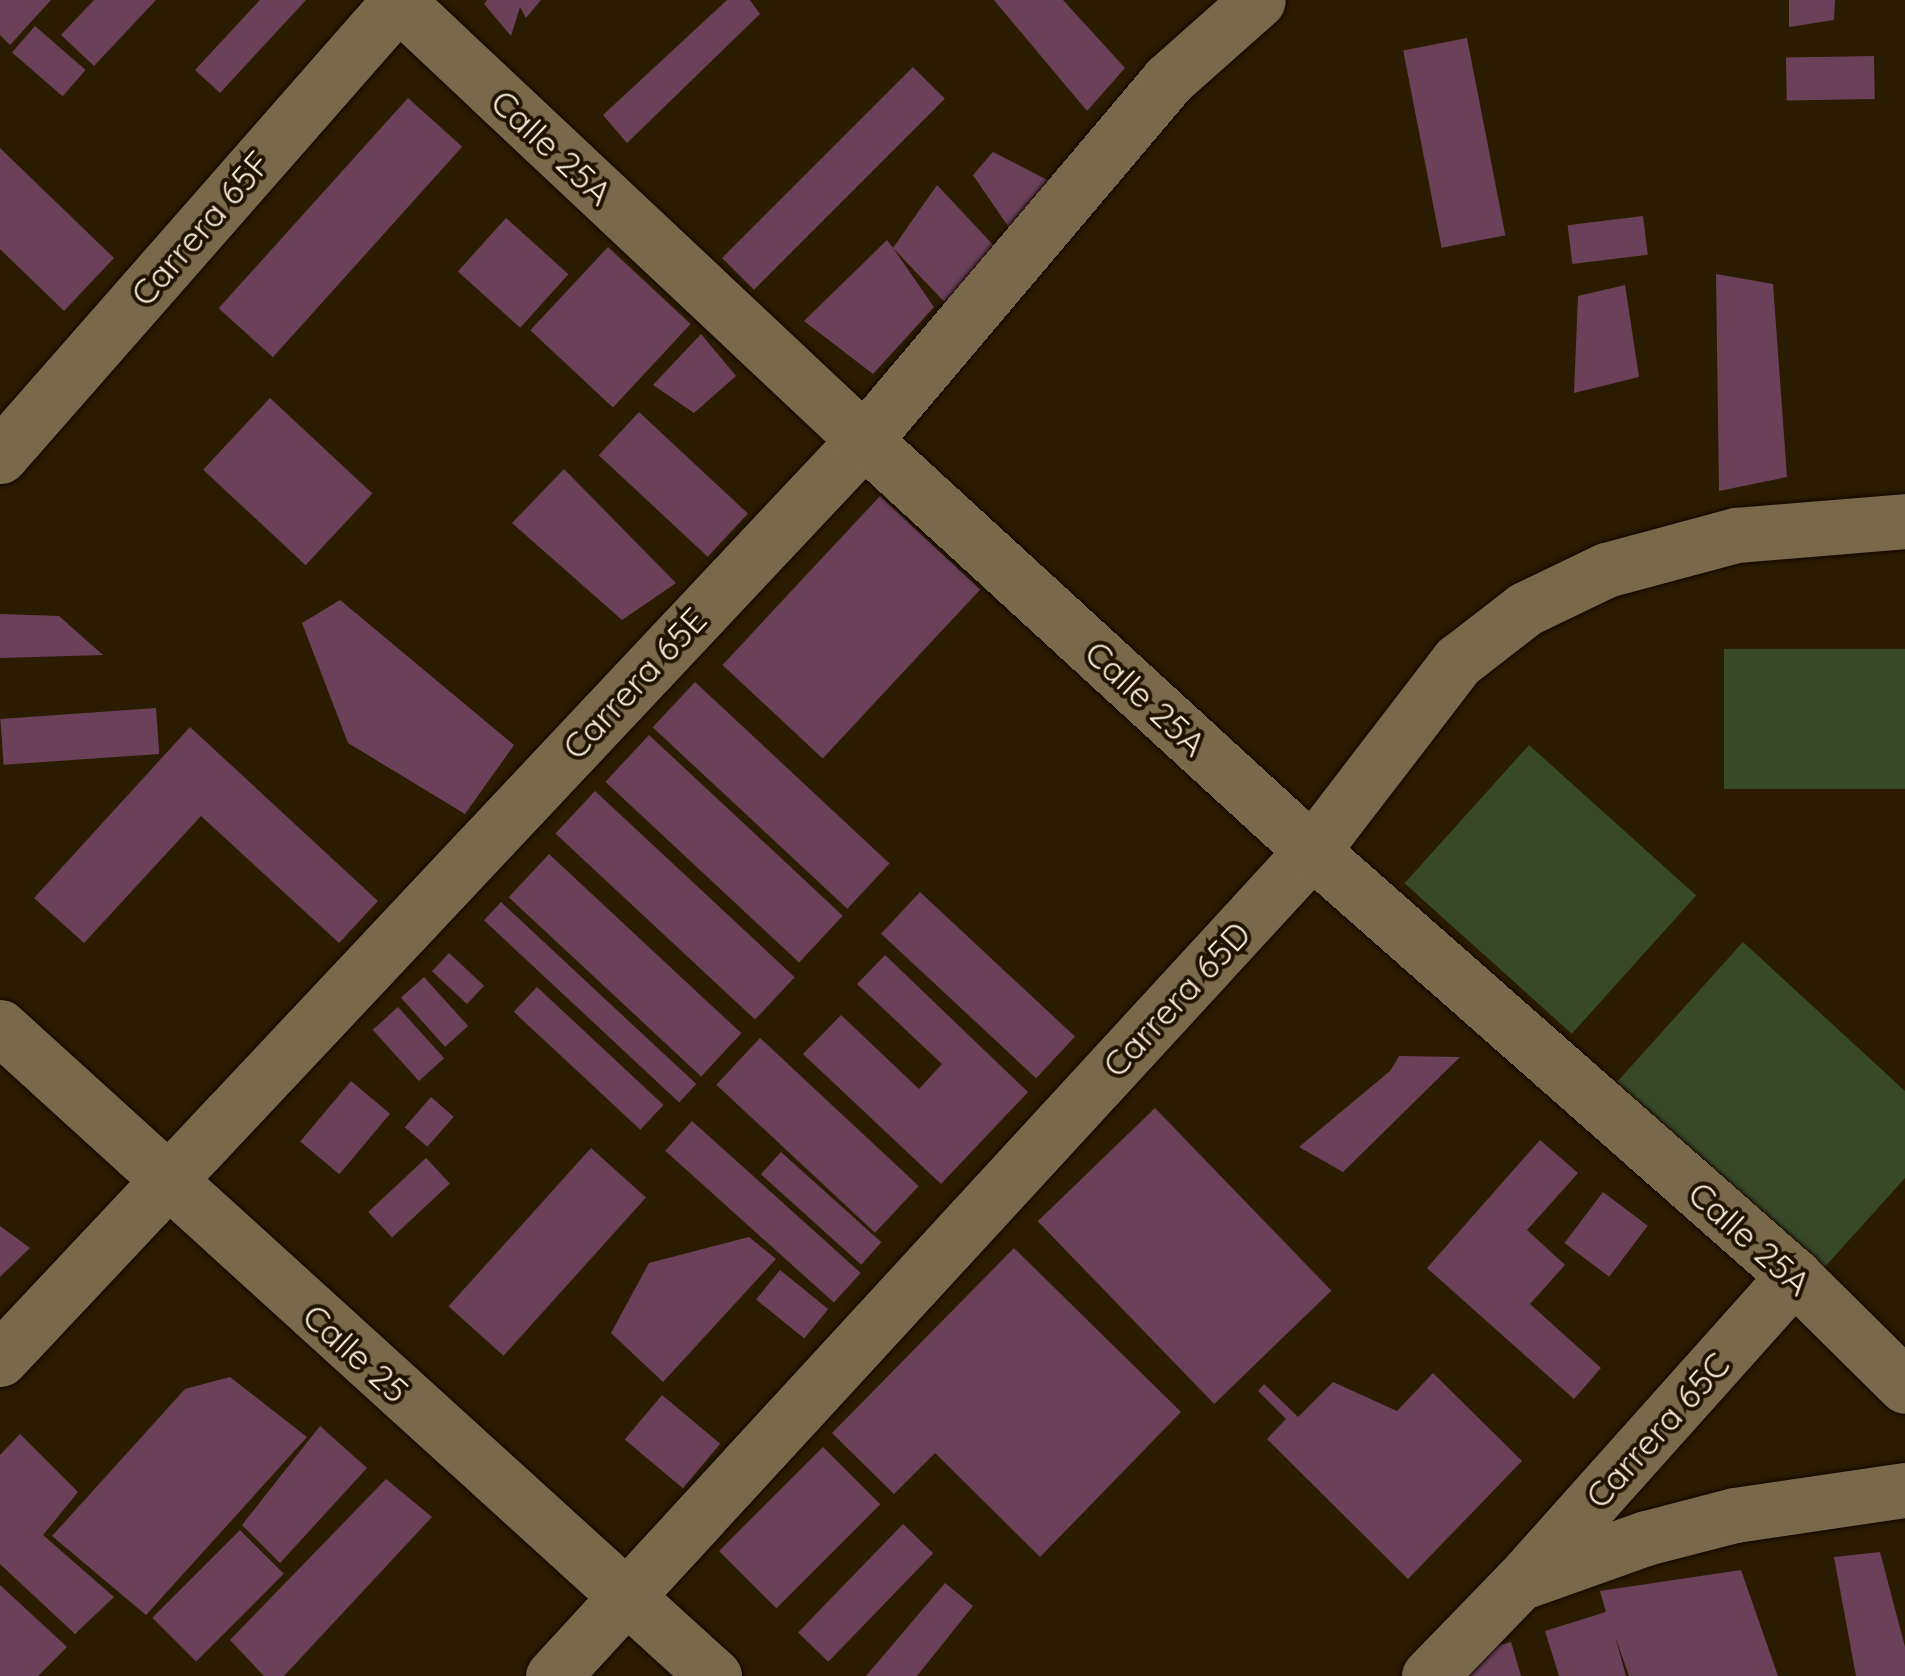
<!DOCTYPE html>
<style>
body{margin:0}
#map{position:relative;width:1905px;height:1676px;overflow:hidden;background:#2b1c01;font-family:Quicksand,sans-serif}
div>[style]{position:absolute}
.green>*{inset:0;background:#384928;transform-origin:0 0}
.building>*{inset:0;background:#6b415a;transform-origin:0 0}
.roads{filter:drop-shadow(0 0 2px #130600) drop-shadow(0 0 2px #130600)}
.minor>*{height:55px;margin:-27.5px;padding:0 27.5px;transform-origin:27.5px;border-radius:27.5px;background:#7a684b}
span{translate:-50% -50%;white-space:nowrap;text-align:center;line-height:1.15;-webkit-text-stroke:8px #211200;paint-order:stroke}
.street-label{font-size:35px;color:#f4eada}
</style>
<div id="map">
<div class="green">
<i style="left:1905px;top:649px;width:140px;height:181px;rotate:90deg"></i>
<i style="left:1529px;top:745px;width:225px;height:186px;rotate:42deg"></i>
<i style="clip-path:polygon(1743px 942px,1905px 1091px,1905px 1178px,1822px 1270px,1617px 1082px)"></i>
</div>
<div class="building">
<i style="clip-path:polygon(0 0,51px 0,10px 45px,0 35px)"></i>
<i style="clip-path:polygon(94px 0,156px 0,94px 66px,61px 35px)"></i>
<i style="clip-path:polygon(260px 0,306px 0,220px 93px,195px 70px)"></i>
<i style="clip-path:polygon(487px 0,541px 0,526px 18px,520px 7px,511px 36px,484px 4px)"></i>
<i style="clip-path:polygon(727px 0,750px 0,760px 14px,627px 143px,603px 115px)"></i>
<i style="clip-path:polygon(994px 0,1063px 0,1125px 68px,1087px 111px)"></i>
<i style="clip-path:polygon(1789px 0,1835px 0,1834px 20px,1789px 27px)"></i>
<i style="left:35px;top:26px;width:67px;height:35px;rotate:41deg"></i>
<i style="left:1467px;top:38px;width:201px;height:65px;rotate:79deg"></i>
<i style="left:1874px;top:56px;width:43px;height:88px;rotate:89deg"></i>
<i style="left:913px;top:67px;width:45px;height:270px;rotate:45deg"></i>
<i style="left:408px;top:98px;width:73px;height:283px;rotate:42deg"></i>
<i style="clip-path:polygon(0 148px,114px 258px,64px 311px,0 249px)"></i>
<i style="clip-path:polygon(993px 152px,1061px 187px,1014px 235px,973px 175px)"></i>
<i style="clip-path:polygon(937px 185px,998px 250px,955px 313px,893px 248px,934px 307px,873px 374px,804px 321px,887px 240px,893px 248px)"></i>
<i style="left:1643px;top:216px;width:39px;height:76px;rotate:83deg"></i>
<i style="left:506px;top:218px;width:84px;height:72px;rotate:42deg"></i>
<i style="left:608px;top:247px;width:113px;height:114px;rotate:43deg"></i>
<i style="clip-path:polygon(1716px 274px,1773px 284px,1787px 477px,1719px 491px)"></i>
<i style="clip-path:polygon(1625px 285px,1639px 377px,1574px 393px,1578px 296px)"></i>
<i style="clip-path:polygon(701px 334px,736px 376px,694px 413px,653px 385px)"></i>
<i style="left:270px;top:398px;width:140px;height:98px;rotate:43deg"></i>
<i style="left:639px;top:412px;width:149px;height:59px;rotate:43deg"></i>
<i style="clip-path:polygon(564px 469px,676px 583px,622px 620px,512px 523px)"></i>
<i style="left:880px;top:496px;width:137px;height:231px;rotate:43deg"></i>
<i style="clip-path:polygon(340px 600px,514px 745px,465px 814px,348px 743px,302px 623px)"></i>
<i style="clip-path:polygon(0 614px,59px 616px,103px 655px,0 658px)"></i>
<i style="left:695px;top:682px;width:266px;height:62px;rotate:43deg"></i>
<i style="left:156px;top:708px;width:46px;height:156px;rotate:86deg"></i>
<i style="clip-path:polygon(190px 727px,378px 901px,339px 943px,201px 816px,84px 943px,34px 898px)"></i>
<i style="left:649px;top:735px;width:265px;height:64px;rotate:43deg"></i>
<i style="left:595px;top:791px;width:273px;height:58px;rotate:43deg"></i>
<i style="left:549px;top:854px;width:263px;height:59px;rotate:43deg"></i>
<i style="left:920px;top:892px;width:212px;height:57px;rotate:43deg"></i>
<i style="left:501px;top:902px;width:267px;height:25px;rotate:43deg"></i>
<i style="left:449px;top:953px;width:48px;height:25px;rotate:43deg"></i>
<i style="clip-path:polygon(885px 955px,1028px 1092px,941px 1184px,803px 1054px,841px 1015px,919px 1089px,942px 1064px,857px 984px)"></i>
<i style="left:424px;top:977px;width:66px;height:31px;rotate:48deg"></i>
<i style="left:537px;top:987px;width:173px;height:34px;rotate:43deg"></i>
<i style="left:398px;top:1007px;width:69px;height:34px;rotate:48deg"></i>
<i style="left:760px;top:1038px;width:217px;height:64px;rotate:43deg"></i>
<i style="clip-path:polygon(1399px 1056px,1460px 1057px,1343px 1172px,1299px 1147px,1390px 1071px)"></i>
<i style="left:351px;top:1081px;width:51px;height:79px;rotate:40deg"></i>
<i style="left:431px;top:1097px;width:30px;height:40px;rotate:41deg"></i>
<i style="left:1155px;top:1108px;width:254px;height:163px;rotate:46deg"></i>
<i style="left:692px;top:1121px;width:227px;height:40px;rotate:42deg"></i>
<i style="clip-path:polygon(1540px 1140px,1578px 1173px,1527px 1230px,1565px 1265px,1530px 1304px,1601px 1368px,1574px 1399px,1427px 1268px)"></i>
<i style="left:591px;top:1148px;width:74px;height:213px;rotate:42deg"></i>
<i style="left:781px;top:1152px;width:135px;height:30px;rotate:42deg"></i>
<i style="left:426px;top:1158px;width:35px;height:79px;rotate:47deg"></i>
<i style="left:1603px;top:1192px;width:56px;height:64px;rotate:37deg"></i>
<i style="clip-path:polygon(0 1226px,30px 1248px,0 1277px)"></i>
<i style="clip-path:polygon(749px 1237px,776px 1259px,663px 1382px,611px 1333px,649px 1263px)"></i>
<i style="clip-path:polygon(1014px 1248px,1181px 1412px,1040px 1557px,935px 1453px,894px 1494px,832px 1433px)"></i>
<i style="left:780px;top:1270px;width:62px;height:38px;rotate:39deg"></i>
<i style="clip-path:polygon(1433px 1373px,1522px 1461px,1408px 1579px,1267px 1439px,1286px 1419px,1258px 1391px,1264px 1384px,1298px 1417px,1333px 1382px,1397px 1411px)"></i>
<i style="clip-path:polygon(230px 1377px,307px 1437px,146px 1615px,52px 1536px,185px 1389px)"></i>
<i style="left:662px;top:1395px;width:76px;height:58px;rotate:40deg"></i>
<i style="clip-path:polygon(320px 1426px,367px 1468px,280px 1563px,242px 1525px)"></i>
<i style="clip-path:polygon(20px 1434px,78px 1492px,43px 1535px,114px 1597px,75px 1634px,0 1564px,0 1455px)"></i>
<i style="left:823px;top:1447px;width:81px;height:147px;rotate:45deg"></i>
<i style="clip-path:polygon(386px 1479px,432px 1517px,284px 1676px,264px 1676px,230px 1640px)"></i>
<i style="left:903px;top:1524px;width:42px;height:151px;rotate:44deg"></i>
<i style="left:240px;top:1530px;width:62px;height:124px;rotate:45deg"></i>
<i style="clip-path:polygon(1880px 1552px,1905px 1647px,1905px 1676px,1856px 1676px,1834px 1557px)"></i>
<i style="clip-path:polygon(1741px 1570px,1778px 1676px,1629px 1676px,1615px 1636px,1626px 1676px,1559px 1676px,1545px 1631px,1606px 1612px,1600px 1591px)"></i>
<i style="clip-path:polygon(945px 1583px,973px 1606px,917px 1676px,866px 1676px)"></i>
<i style="clip-path:polygon(0 1585px,67px 1647px,38px 1676px,0 1676px)"></i>
<i style="clip-path:polygon(1511px 1642px,1521px 1676px,1467px 1676px,1471px 1653px)"></i>
</div>
<div class="roads">
<div class="minor">
<i style="left:396px;top:0;width:642px;rotate:43.23deg"></i>
<i style="left:864px;top:440px;width:608px;rotate:42.53deg"></i>
<i style="left:1312px;top:851px;width:643px;rotate:41.4deg"></i>
<i style="left:1794px;top:1276px;width:156px;rotate:44.7deg"></i>
<i style="left:0;top:456px;width:607px;rotate:-48.74deg"></i>
<i style="left:0;top:1027px;width:965px;rotate:42.27deg"></i>
<i style="left:0;top:1359px;width:1261px;rotate:-46.77deg"></i>
<i style="left:864px;top:440px;width:471px;rotate:-49.8deg"></i>
<i style="left:1168px;top:80px;width:120px;rotate:-41.6deg"></i>
<i style="left:1523px;top:1579px;width:407px;rotate:-48.2deg"></i>
<i style="left:553px;top:1676px;width:1121px;rotate:-47.39deg"></i>
<i style="left:1312px;top:851px;width:240px;rotate:-52.5deg"></i>
<i style="left:1458px;top:661px;width:85px;rotate:-37.8deg"></i>
<i style="left:1525px;top:609px;width:90px;rotate:-25.7deg"></i>
<i style="left:1606px;top:570px;width:135px;rotate:-15.1deg"></i>
<i style="left:1736px;top:535px;width:170px;rotate:-4.7deg"></i>
<i style="left:1429px;top:1676px;width:129px;rotate:-45.9deg"></i>
<i style="left:1519px;top:1583px;width:135px;rotate:-19.5deg"></i>
<i style="left:1646px;top:1538px;width:92px;rotate:-14.5deg"></i>
<i style="left:1735px;top:1515px;width:172px;rotate:-8.4deg"></i>
</div>
</div>
<div class="street-label">
<span style="left:552px;top:147px;rotate:43deg">Calle 25A</span>
<span style="left:200px;top:228px;rotate:-49deg">Carrera 65F</span>
<span style="left:634px;top:683px;rotate:-47deg">Carrera 65E</span>
<span style="left:1146px;top:698px;rotate:43deg">Calle 25A</span>
<span style="left:1176px;top:999px;rotate:-47deg">Carrera 65D</span>
<span style="left:1750px;top:1238px;rotate:42deg">Calle 25A</span>
<span style="left:356px;top:1353px;rotate:42deg">Calle 25</span>
<span style="left:1657px;top:1430px;rotate:-48deg">Carrera 65C</span>
</div>
</div>
